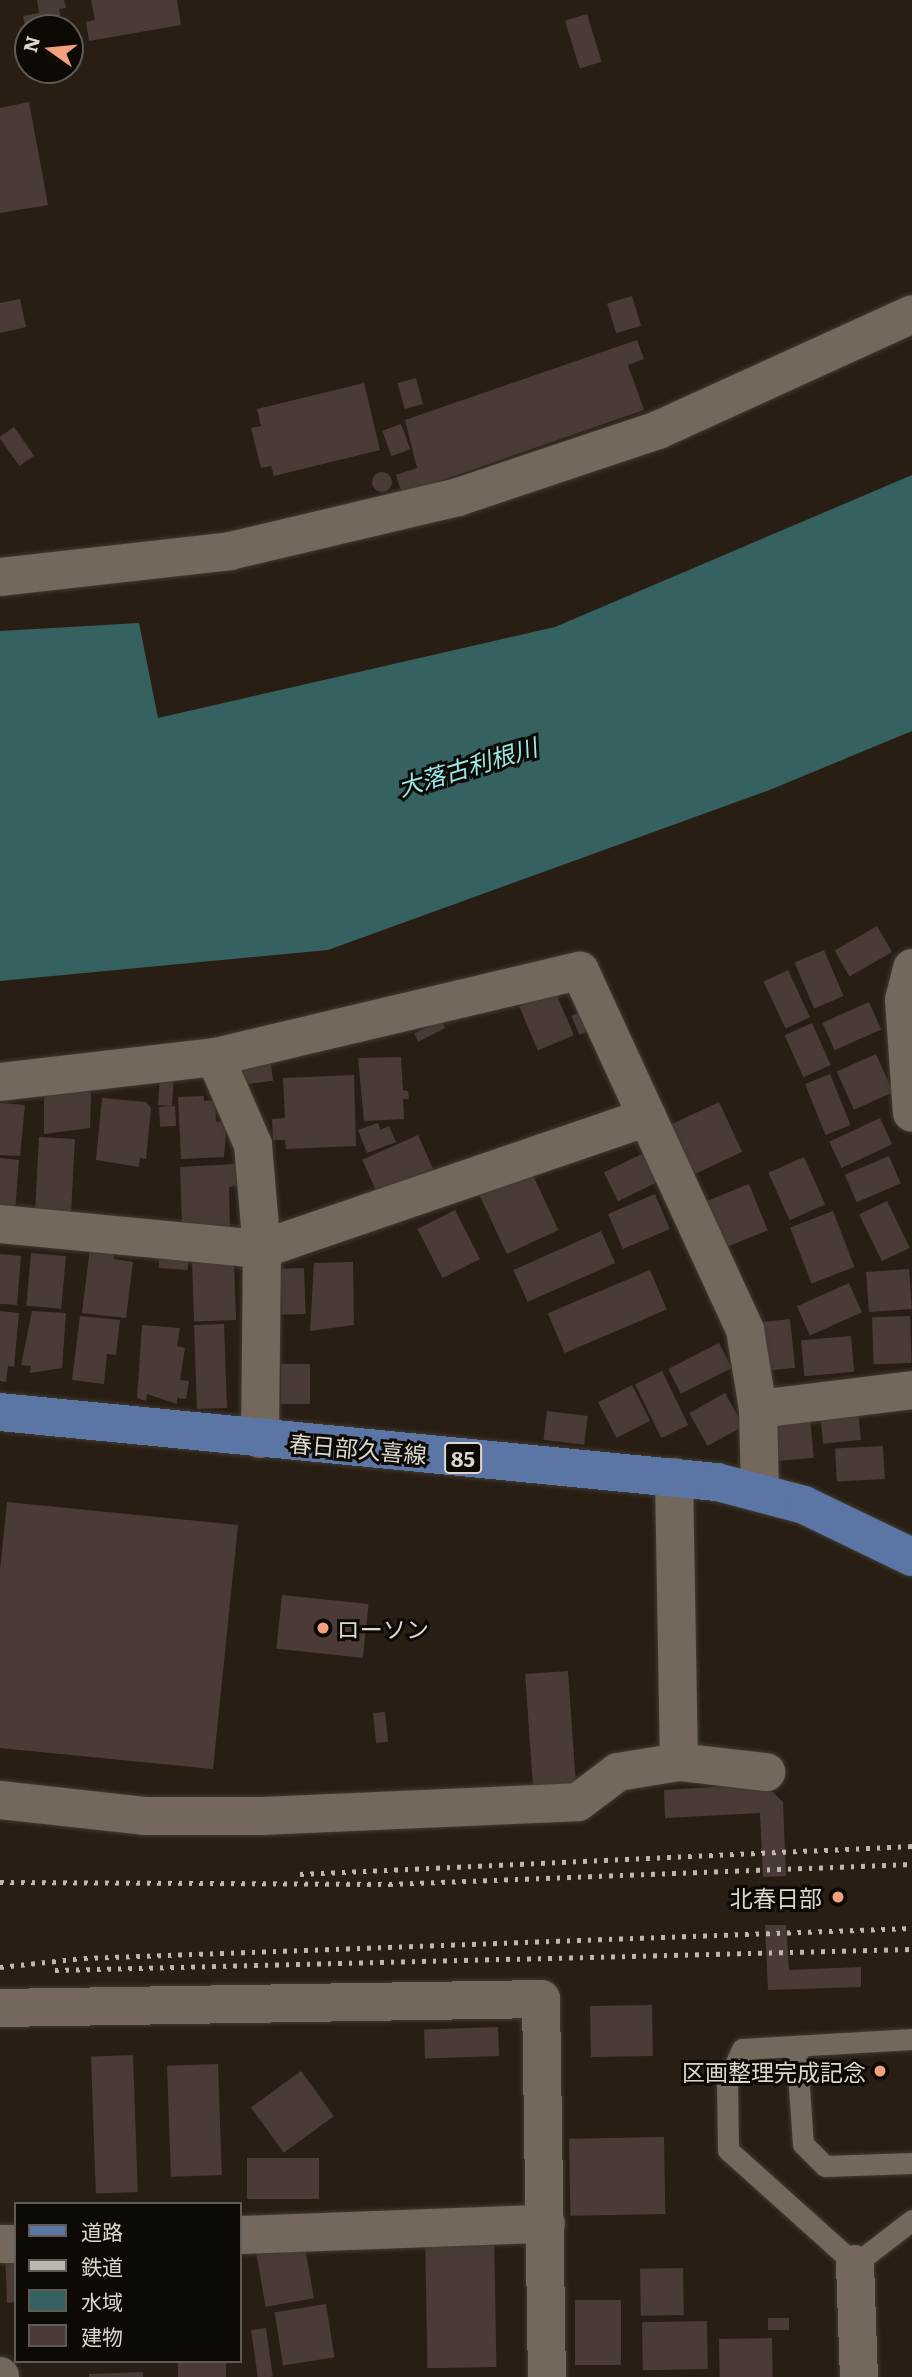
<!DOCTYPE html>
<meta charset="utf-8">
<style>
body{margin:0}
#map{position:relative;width:912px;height:2377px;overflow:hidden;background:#281e13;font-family:Literata,"Noto Sans JP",serif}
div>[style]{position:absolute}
.water>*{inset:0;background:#356161}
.building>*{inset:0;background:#4b3b37;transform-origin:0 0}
.round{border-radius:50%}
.roads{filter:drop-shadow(0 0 2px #413a33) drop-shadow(0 0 2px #413a33)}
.service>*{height:21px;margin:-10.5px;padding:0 10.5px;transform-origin:10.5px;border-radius:10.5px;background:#74675b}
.minor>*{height:38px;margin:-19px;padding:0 19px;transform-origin:19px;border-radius:19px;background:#74675b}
.tertiary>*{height:38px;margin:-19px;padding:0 19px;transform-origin:19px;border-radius:19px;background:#74675b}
.primary>*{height:38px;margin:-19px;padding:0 19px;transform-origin:19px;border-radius:19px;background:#5b75a5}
.rail>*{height:5px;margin-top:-2.5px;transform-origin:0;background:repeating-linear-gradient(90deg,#beb7af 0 3.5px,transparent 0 10.5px)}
.dots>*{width:19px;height:19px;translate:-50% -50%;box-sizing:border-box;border:4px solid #0d0905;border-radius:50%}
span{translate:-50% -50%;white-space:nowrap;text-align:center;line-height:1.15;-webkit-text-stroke:6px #0d0905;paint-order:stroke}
.shield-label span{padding:2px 5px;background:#0d0905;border:2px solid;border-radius:5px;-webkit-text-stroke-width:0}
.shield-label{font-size:21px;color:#ded7d0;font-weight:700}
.street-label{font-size:23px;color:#ded7d0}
.poi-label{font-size:23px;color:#ded7d0}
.left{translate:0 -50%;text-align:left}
.right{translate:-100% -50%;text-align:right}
.water-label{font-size:24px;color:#99eae9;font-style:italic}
.legend{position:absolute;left:14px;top:2202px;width:228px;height:161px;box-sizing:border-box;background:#0d0905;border:2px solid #615b56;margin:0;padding:9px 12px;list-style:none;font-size:21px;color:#ded7d0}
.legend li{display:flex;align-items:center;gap:14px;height:35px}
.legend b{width:35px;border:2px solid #615b56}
.north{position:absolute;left:14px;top:14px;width:70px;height:70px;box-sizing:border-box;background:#0d0905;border:2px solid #615b56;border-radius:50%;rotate:285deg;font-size:19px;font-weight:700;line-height:28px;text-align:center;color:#ded7d0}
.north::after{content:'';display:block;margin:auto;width:24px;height:32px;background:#f1a17d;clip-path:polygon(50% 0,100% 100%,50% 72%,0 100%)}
</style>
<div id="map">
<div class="water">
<i style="clip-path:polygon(912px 475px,912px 731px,772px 789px,328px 950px,0 981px,0 631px,139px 623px,158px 718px,555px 627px)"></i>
</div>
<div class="building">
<i style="clip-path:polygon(37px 0,64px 0,66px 8px,59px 9px,63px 28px,28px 28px,27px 38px,23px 16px,39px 13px)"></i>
<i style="clip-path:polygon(91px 0,177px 0,181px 25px,89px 41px,86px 22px,95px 20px)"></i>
<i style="left:587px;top:14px;width:50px;height:23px;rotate:73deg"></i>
<i style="clip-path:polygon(29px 102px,48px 205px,0 213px,0 108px)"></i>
<i style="left:632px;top:296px;width:31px;height:26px;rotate:73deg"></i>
<i style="clip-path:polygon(20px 299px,26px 327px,0 333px,0 303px)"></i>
<i style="clip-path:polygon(637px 340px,644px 359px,628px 365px,644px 410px,402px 494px,396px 475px,417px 468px,405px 420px)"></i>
<i style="left:416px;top:378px;width:27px;height:19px;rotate:75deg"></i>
<i style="clip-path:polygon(364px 383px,380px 450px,274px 476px,271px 466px,261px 468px,251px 428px,261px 426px,257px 409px)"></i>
<i style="left:401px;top:424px;width:27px;height:20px;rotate:70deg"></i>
<i style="left:14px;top:427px;width:35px;height:18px;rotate:55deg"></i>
<i class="round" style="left:372px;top:472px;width:20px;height:20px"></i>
<i style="left:877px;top:926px;width:30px;height:49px;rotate:60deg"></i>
<i style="left:824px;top:950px;width:50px;height:32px;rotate:67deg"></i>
<i style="left:788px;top:970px;width:52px;height:27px;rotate:65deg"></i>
<i style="left:555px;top:991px;width:48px;height:39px;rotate:67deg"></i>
<i style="left:869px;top:1002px;width:30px;height:51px;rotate:66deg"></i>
<i style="left:587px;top:1009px;width:21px;height:17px;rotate:67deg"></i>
<i style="left:441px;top:1020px;width:9px;height:30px;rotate:63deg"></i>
<i style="left:812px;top:1023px;width:46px;height:30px;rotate:66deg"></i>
<i style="left:876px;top:1054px;width:42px;height:43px;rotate:66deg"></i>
<i style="left:270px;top:1056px;width:25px;height:31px;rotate:83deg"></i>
<i style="clip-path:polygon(401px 1057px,403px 1090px,408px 1091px,409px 1099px,403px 1099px,404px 1119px,364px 1121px,358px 1058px)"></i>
<i style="left:830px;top:1074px;width:55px;height:27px;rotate:68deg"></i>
<i style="left:160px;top:1075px;width:14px;height:30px;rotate:4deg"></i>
<i style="clip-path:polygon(354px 1075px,356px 1146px,286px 1149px,285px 1140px,273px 1140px,272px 1119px,285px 1118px,283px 1078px)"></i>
<i style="clip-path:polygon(44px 1091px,91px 1092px,90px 1128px,44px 1134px)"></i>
<i style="clip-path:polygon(204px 1096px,204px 1101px,215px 1100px,216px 1122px,227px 1121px,224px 1157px,181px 1159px,178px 1097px)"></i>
<i style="clip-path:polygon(102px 1098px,146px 1102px,151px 1108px,146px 1159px,140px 1158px,139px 1167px,96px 1160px)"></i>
<i style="left:719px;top:1102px;width:55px;height:53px;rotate:65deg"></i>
<i style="clip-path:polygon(0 1103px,25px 1105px,20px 1156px,0 1155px)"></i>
<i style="left:175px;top:1106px;width:20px;height:16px;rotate:87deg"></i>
<i style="left:880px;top:1118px;width:29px;height:56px;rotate:65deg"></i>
<i style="clip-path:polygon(378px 1123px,380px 1130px,389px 1126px,396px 1142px,367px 1153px,358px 1130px)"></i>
<i style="left:418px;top:1135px;width:39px;height:61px;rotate:66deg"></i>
<i style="left:39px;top:1137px;width:36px;height:74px;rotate:3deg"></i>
<i style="left:648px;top:1151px;width:32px;height:49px;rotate:64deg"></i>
<i style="left:889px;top:1156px;width:30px;height:48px;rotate:67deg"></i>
<i style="left:804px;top:1157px;width:52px;height:39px;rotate:66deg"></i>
<i style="clip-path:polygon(0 1158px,19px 1160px,15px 1211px,0 1210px)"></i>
<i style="clip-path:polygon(237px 1164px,237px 1186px,229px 1187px,230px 1230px,182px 1227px,180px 1167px)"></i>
<i style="left:531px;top:1171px;width:65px;height:57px;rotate:65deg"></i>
<i style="left:749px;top:1184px;width:50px;height:48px;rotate:68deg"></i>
<i style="left:655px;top:1194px;width:38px;height:51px;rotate:67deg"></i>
<i style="left:887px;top:1201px;width:52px;height:31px;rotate:64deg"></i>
<i style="left:455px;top:1210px;width:55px;height:42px;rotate:63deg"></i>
<i style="left:833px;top:1211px;width:60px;height:46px;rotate:69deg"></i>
<i style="left:601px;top:1231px;width:35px;height:96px;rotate:66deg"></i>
<i style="clip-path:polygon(90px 1248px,115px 1251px,114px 1259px,133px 1262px,126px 1318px,82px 1313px)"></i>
<i style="left:160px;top:1250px;width:29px;height:18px;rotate:4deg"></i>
<i style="left:31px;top:1253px;width:35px;height:53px;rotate:5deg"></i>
<i style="clip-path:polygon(0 1254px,21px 1256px,17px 1305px,0 1304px)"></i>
<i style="left:234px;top:1260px;width:60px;height:42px;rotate:88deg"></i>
<i style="clip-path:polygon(353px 1262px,354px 1325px,310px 1331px,314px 1263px)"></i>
<i style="left:304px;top:1268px;width:46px;height:24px;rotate:88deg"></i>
<i style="left:909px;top:1269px;width:40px;height:43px;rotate:86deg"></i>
<i style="left:650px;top:1270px;width:43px;height:111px;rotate:67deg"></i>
<i style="left:849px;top:1283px;width:32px;height:57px;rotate:66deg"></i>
<i style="clip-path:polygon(0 1311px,19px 1313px,14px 1367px,8px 1366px,6px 1382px,0 1381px)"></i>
<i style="clip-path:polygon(32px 1311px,66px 1313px,62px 1368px,30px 1373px,31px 1366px,21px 1365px)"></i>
<i style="clip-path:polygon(80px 1316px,120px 1320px,116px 1355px,107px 1354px,104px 1384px,72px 1380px)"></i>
<i style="left:910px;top:1316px;width:47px;height:38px;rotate:88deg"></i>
<i style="left:790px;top:1319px;width:49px;height:29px;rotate:84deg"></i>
<i style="left:224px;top:1324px;width:84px;height:30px;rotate:88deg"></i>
<i style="clip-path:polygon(142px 1325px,180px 1328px,177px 1346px,185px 1348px,180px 1380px,189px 1381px,186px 1399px,177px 1398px,177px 1404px,147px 1394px,146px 1401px,137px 1398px)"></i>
<i style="left:851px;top:1336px;width:36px;height:50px;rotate:85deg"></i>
<i style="left:719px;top:1343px;width:28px;height:57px;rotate:63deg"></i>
<i style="left:281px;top:1364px;width:29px;height:40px"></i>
<i style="left:662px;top:1371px;width:60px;height:30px;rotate:64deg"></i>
<i style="left:632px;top:1385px;width:40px;height:38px;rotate:63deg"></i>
<i style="left:725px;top:1393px;width:38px;height:41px;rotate:61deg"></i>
<i style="left:857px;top:1402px;width:38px;height:38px;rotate:84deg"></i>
<i style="left:547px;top:1411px;width:41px;height:29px;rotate:7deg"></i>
<i style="left:810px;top:1416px;width:42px;height:36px;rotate:85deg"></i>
<i style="left:883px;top:1446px;width:33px;height:48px;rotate:87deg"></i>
<i style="clip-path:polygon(7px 1502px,238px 1525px,213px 1769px,0 1748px,0 1570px)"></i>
<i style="left:282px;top:1595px;width:87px;height:54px;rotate:6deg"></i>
<i style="left:568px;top:1671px;width:116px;height:43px;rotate:86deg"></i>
<i style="left:385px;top:1712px;width:30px;height:12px;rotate:84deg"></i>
<i style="clip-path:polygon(764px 1784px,783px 1802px,786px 1876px,763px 1877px,760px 1813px,665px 1818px,664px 1790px)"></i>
<i style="clip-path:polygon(765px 1925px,786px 1925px,789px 1970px,861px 1967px,861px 1987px,768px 1990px)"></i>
<i style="left:652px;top:2005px;width:51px;height:62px;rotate:89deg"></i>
<i style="left:498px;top:2027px;width:29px;height:74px;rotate:88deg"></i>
<i style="left:133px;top:2055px;width:137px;height:42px;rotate:88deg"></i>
<i style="left:218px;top:2064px;width:111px;height:51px;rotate:88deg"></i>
<i style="left:301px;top:2071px;width:56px;height:62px;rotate:54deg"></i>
<i style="left:664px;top:2137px;width:77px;height:95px;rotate:89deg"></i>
<i style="left:319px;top:2158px;width:41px;height:72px;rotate:90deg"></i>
<i style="left:494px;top:2230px;width:137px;height:69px;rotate:89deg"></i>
<i style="left:304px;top:2242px;width:57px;height:49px;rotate:80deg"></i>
<i style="clip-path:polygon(5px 2251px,16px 2251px,16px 2302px,7px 2303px)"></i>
<i style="left:683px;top:2268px;width:47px;height:43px;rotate:89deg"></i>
<i style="left:575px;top:2300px;width:46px;height:65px"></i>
<i style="left:326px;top:2304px;width:54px;height:52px;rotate:81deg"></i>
<i style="left:768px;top:2318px;width:21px;height:12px"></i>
<i style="left:707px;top:2321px;width:48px;height:65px;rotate:89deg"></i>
<i style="left:266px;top:2328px;width:49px;height:15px;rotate:82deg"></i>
<i style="left:772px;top:2338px;width:39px;height:53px;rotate:89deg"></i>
<i style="left:178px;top:2361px;width:48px;height:16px"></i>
<i style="clip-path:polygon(143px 2372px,143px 2377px,89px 2377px,89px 2374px)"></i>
</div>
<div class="roads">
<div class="service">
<i style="left:912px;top:2039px;width:170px;rotate:176.6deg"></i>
<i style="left:742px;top:2049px;width:37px;rotate:114deg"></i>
<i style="left:727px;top:2083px;width:67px;rotate:89.1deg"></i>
<i style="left:728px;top:2150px;width:171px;rotate:41.9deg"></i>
<i style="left:855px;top:2264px;width:72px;rotate:-37.7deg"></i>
<i style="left:796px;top:2046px;width:98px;rotate:85.9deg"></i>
<i style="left:803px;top:2144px;width:31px;rotate:45deg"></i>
<i style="left:825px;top:2166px;width:87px;rotate:-2deg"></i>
</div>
<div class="minor">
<i style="left:0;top:577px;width:231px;rotate:-6.4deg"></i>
<i style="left:230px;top:551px;width:234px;rotate:-13.3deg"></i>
<i style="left:458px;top:497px;width:211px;rotate:-18.5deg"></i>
<i style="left:658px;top:430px;width:279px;rotate:-24.5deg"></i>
<i style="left:912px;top:968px;width:33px;rotate:104deg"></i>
<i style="left:904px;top:1000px;width:113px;rotate:86deg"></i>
<i style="left:215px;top:1057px;width:375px;rotate:-13.3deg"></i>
<i style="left:580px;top:971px;width:395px;rotate:65.3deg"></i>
<i style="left:745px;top:1330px;width:80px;rotate:80.7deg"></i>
<i style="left:758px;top:1409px;width:83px;rotate:88.6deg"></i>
<i style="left:0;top:1082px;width:216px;rotate:-6.6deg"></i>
<i style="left:215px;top:1057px;width:96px;rotate:66.6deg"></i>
<i style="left:253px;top:1145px;width:104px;rotate:85.1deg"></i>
<i style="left:262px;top:1249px;width:190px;rotate:90.6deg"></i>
<i style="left:0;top:1224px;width:263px;rotate:5.5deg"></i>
<i style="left:262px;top:1249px;width:407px;rotate:-18.9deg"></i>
<i style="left:758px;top:1409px;width:155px;rotate:-7deg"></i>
<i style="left:674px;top:1477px;width:285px;rotate:89deg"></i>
<i style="left:0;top:1800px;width:145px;rotate:6.3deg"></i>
<i style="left:144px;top:1816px;width:118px"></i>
<i style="left:262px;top:1816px;width:316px;rotate:-2.5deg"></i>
<i style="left:578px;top:1802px;width:50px;rotate:-36.9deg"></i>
<i style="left:618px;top:1772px;width:62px;rotate:-9.3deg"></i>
<i style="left:679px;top:1762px;width:88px;rotate:6.6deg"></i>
<i style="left:0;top:2008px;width:541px;rotate:-0.95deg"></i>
<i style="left:541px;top:1999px;width:378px;rotate:89.1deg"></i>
<i style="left:240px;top:2235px;width:306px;rotate:-2.1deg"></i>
<i style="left:0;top:2244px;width:16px"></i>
<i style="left:0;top:2376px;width:1px;rotate:90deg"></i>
</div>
<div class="tertiary">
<i style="left:855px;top:2264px;width:113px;rotate:88deg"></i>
</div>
<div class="primary">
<i style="left:0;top:1412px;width:720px;rotate:5.58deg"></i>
<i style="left:717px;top:1482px;width:90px;rotate:14.8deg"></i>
<i style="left:804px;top:1505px;width:120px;rotate:25.7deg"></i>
</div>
</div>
<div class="rail">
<i style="left:300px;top:1874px;width:613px;rotate:-2.62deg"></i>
<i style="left:0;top:1882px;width:389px;rotate:0.3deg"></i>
<i style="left:389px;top:1884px;width:523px;rotate:-2.19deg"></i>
<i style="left:0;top:1967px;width:84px;rotate:-6.1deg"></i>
<i style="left:84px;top:1958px;width:829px;rotate:-2.08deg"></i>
<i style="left:55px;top:1970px;width:857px;rotate:-1.4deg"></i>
</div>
<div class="dots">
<i style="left:323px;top:1628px;background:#f1a17d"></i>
<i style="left:838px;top:1897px;background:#f1a17d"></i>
<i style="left:880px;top:2071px;background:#f1a17d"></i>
</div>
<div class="shield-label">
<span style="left:463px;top:1458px">85</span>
</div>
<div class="street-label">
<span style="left:358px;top:1448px;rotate:5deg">春日部久喜線</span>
</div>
<div class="poi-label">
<span class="left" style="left:337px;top:1628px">ローソン</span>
<span class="right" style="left:822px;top:1897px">北春日部</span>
<span class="right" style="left:866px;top:2071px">区画整理完成記念</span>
</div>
<div class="water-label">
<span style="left:467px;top:766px;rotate:-17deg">大落古利根川</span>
</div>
<ul class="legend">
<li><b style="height:9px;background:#5b75a5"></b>道路</li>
<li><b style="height:9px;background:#beb7af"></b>鉄道</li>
<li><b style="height:19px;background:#356161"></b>水域</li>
<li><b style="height:19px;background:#4b3b37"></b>建物</li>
</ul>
<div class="north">N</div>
</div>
